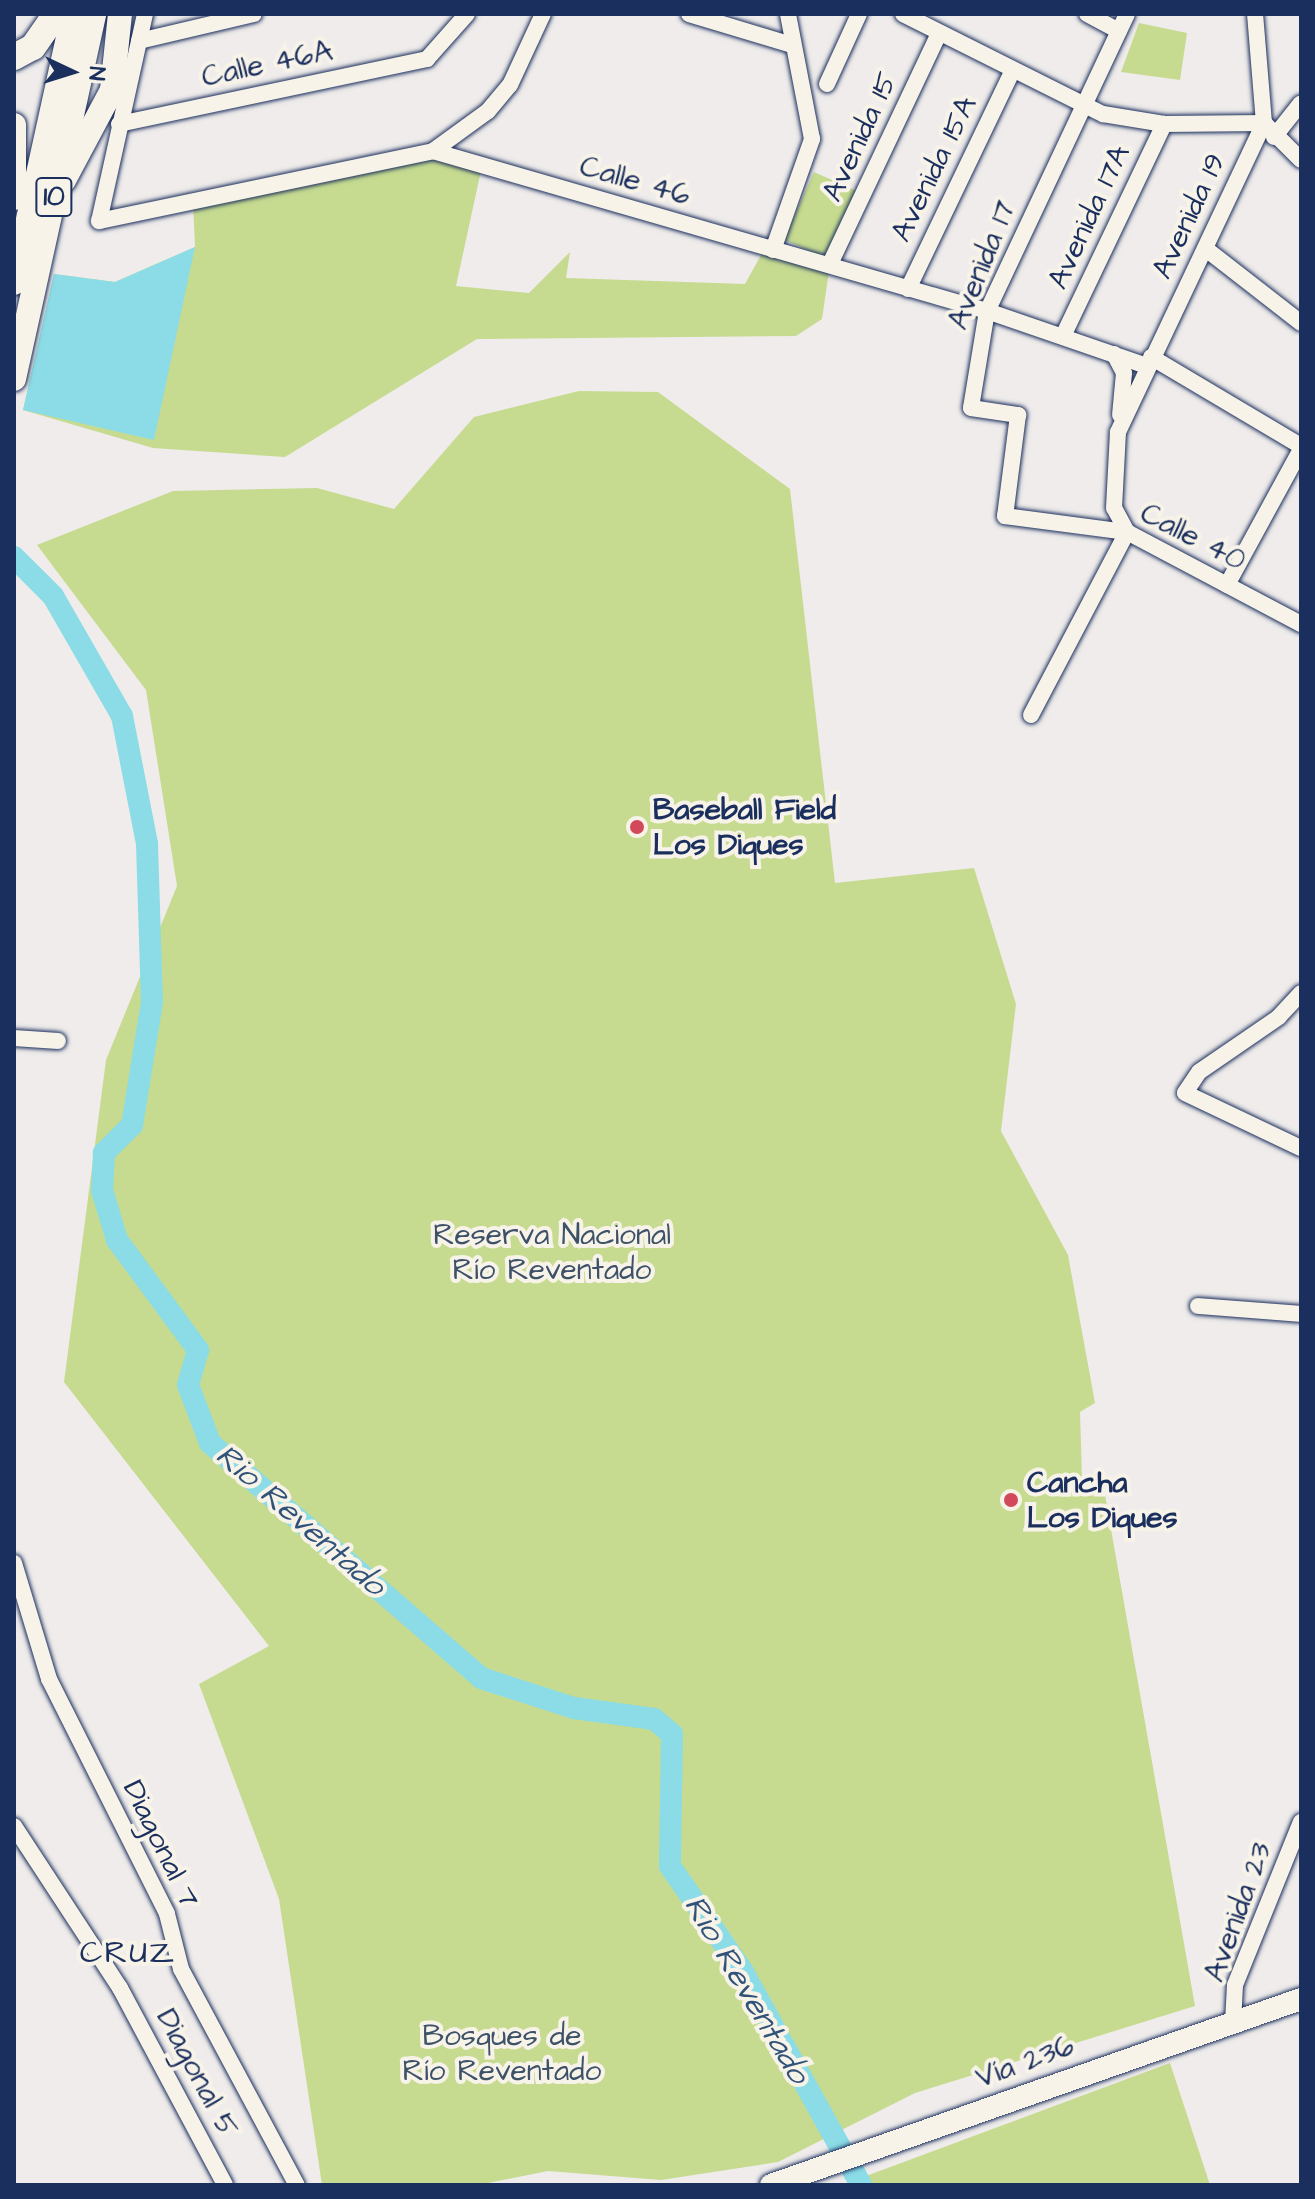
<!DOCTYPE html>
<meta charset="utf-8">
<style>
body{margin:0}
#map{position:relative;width:1315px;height:2199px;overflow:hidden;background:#efeceb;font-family:"Architects Daughter",sans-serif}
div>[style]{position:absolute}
.green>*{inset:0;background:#c6db90;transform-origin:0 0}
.water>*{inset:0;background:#8bdce6}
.river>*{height:22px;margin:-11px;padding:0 11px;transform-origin:11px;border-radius:11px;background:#8bdce6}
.roads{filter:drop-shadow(0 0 2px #1b2f5e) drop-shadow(0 0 2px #1b2f5e)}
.minor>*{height:16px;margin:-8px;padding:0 8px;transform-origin:8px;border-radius:8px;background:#f7f3e8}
.secondary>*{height:22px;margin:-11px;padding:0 11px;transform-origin:11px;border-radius:11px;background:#f7f3e8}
.primary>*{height:24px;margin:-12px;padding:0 12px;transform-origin:12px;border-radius:12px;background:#f7f3e8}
.trunk>*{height:26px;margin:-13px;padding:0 13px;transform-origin:13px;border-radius:13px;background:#f7f3e8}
.dots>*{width:22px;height:22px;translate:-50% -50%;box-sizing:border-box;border:4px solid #f7f3e8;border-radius:50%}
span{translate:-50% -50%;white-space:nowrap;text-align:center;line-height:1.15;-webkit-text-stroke:8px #f7f3e8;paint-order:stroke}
.shield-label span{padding:2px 6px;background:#f7f3e8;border:2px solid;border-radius:6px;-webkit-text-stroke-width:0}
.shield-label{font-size:28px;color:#1b2f5e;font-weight:700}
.street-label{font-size:30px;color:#1b2f5e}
.poi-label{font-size:30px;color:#1b2f5e;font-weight:700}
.left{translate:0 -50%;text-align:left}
.park-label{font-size:30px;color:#3d5168}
.water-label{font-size:32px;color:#315279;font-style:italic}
.neighbourhood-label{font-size:32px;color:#1b2f5e;letter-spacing:2px}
.frame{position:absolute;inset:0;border:16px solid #1b2f5e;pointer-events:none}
.north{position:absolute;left:32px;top:32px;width:80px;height:80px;-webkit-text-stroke:6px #f7f3e8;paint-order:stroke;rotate:94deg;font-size:22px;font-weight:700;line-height:32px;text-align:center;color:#1b2f5e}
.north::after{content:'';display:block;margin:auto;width:28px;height:36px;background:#1b2f5e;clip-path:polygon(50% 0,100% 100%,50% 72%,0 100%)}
</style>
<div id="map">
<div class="green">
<i style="clip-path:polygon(1139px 23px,1187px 33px,1180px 80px,1121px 72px)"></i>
<i style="clip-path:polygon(433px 151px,482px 166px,456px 286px,529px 293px,570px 252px,566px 278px,745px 284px,765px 248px,830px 264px,822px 319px,796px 336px,477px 339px,285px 457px,153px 448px,23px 410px,54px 274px,115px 282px,195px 247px,193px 203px)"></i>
<i style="left:814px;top:172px;width:51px;height:74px;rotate:24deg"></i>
<i style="clip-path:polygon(579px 391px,658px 392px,790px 489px,835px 883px,974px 868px,1016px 1004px,1001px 1131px,1068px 1255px,1095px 1403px,1080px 1412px,1082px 1479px,1102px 1478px,1195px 2006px,915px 2093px,778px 2162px,661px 2180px,548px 2171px,478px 2185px,322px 2185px,279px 1899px,199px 1684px,269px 1646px,64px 1382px,106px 1060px,177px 886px,146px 690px,37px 545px,173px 491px,317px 488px,394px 509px,474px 417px)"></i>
<i style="clip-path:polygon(1170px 2063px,1210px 2185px,842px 2185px)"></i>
</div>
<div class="water">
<i style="clip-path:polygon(195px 247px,154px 440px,23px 410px,54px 274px,115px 282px)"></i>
</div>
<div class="river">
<i style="left:14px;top:557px;width:55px;rotate:45deg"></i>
<i style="left:53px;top:596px;width:138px;rotate:60.1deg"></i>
<i style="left:122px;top:716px;width:130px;rotate:78.9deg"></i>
<i style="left:147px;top:844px;width:158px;rotate:88.2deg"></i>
<i style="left:152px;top:1002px;width:125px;rotate:99.2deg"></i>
<i style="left:132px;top:1125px;width:40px;rotate:135deg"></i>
<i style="left:104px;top:1153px;width:37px;rotate:93deg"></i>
<i style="left:102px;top:1190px;width:52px;rotate:73.3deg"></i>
<i style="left:117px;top:1240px;width:137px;rotate:53.6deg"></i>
<i style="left:198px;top:1350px;width:36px;rotate:106deg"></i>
<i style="left:188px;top:1385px;width:62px;rotate:69.2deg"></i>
<i style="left:210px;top:1443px;width:359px;rotate:40.9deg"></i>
<i style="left:481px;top:1678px;width:98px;rotate:17.9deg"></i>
<i style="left:574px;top:1708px;width:81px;rotate:7.8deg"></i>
<i style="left:654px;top:1719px;width:23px;rotate:40deg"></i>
<i style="left:672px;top:1734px;width:132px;rotate:90.9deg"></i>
<i style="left:670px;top:1866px;width:129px;rotate:55.4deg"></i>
<i style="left:743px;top:1972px;width:244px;rotate:61deg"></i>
</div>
<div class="roads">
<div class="minor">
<i style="left:145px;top:14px;width:212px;rotate:102.5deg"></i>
<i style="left:99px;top:221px;width:341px;rotate:-11.8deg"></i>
<i style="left:433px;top:151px;width:577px;rotate:16.11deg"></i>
<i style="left:987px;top:311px;width:169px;rotate:19deg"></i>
<i style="left:689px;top:14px;width:108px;rotate:16.8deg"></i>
<i style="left:903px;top:14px;width:224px;rotate:26.6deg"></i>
<i style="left:1103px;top:114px;width:62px;rotate:9.3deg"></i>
<i style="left:1164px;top:124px;width:100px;rotate:-0.6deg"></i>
<i style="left:1087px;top:14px;width:36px;rotate:28deg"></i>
<i style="left:1127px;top:14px;width:328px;rotate:115.2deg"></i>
<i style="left:987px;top:311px;width:98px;rotate:99.4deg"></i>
<i style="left:971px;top:408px;width:48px;rotate:8.5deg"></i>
<i style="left:1018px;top:415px;width:102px;rotate:97.3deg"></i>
<i style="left:1005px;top:516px;width:123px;rotate:7.5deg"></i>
<i style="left:1127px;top:532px;width:197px;rotate:27.9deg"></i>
<i style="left:139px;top:41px;width:118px;rotate:-13.2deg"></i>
<i style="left:827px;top:84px;width:77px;rotate:-65.4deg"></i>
<i style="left:1264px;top:123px;width:52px;rotate:45deg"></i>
<i style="left:119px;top:124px;width:315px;rotate:-11.9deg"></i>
<i style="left:427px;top:59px;width:60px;rotate:-48.4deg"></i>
<i style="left:1274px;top:137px;width:43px;rotate:-51.5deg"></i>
<i style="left:433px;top:151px;width:68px;rotate:-36deg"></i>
<i style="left:488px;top:111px;width:34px;rotate:-50deg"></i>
<i style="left:510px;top:85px;width:78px;rotate:-65.1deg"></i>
<i style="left:1206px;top:249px;width:120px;rotate:37.9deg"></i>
<i style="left:773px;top:250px;width:118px;rotate:-70.6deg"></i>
<i style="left:812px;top:139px;width:127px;rotate:-100.9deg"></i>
<i style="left:830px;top:264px;width:255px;rotate:-64.7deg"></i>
<i style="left:908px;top:289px;width:241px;rotate:-64.4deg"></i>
<i style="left:1064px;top:334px;width:233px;rotate:-64.5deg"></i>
<i style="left:1114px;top:354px;width:21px;rotate:62deg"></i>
<i style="left:1124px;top:373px;width:42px;rotate:95.4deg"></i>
<i style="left:1151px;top:357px;width:174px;rotate:30.7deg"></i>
<i style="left:1227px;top:585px;width:155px;rotate:-61.4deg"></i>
<i style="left:1031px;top:715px;width:207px;rotate:-62.3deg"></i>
<i style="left:1127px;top:532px;width:27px;rotate:-118deg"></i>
<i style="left:1114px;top:508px;width:76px;rotate:-87deg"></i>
<i style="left:1118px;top:432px;width:342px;rotate:-64.7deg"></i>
<i style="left:1264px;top:123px;width:109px;rotate:-94.7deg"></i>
<i style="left:1301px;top:993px;width:33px;rotate:133deg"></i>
<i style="left:1279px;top:1017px;width:97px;rotate:145.5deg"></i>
<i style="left:1199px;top:1072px;width:25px;rotate:124deg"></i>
<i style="left:1185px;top:1093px;width:128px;rotate:25.4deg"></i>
<i style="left:14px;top:1038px;width:44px;rotate:3.9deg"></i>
<i style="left:1198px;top:1306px;width:103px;rotate:4.4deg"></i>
<i style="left:14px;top:1563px;width:121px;rotate:73.2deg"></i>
<i style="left:49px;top:1679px;width:263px;rotate:63.3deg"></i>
<i style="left:167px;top:1914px;width:57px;rotate:75.7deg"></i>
<i style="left:181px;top:1969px;width:245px;rotate:61.8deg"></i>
<i style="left:14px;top:1826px;width:194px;rotate:56.8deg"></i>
<i style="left:120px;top:1988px;width:223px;rotate:61.9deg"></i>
<i style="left:1233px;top:2023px;width:38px;rotate:-87deg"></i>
<i style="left:1235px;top:1985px;width:176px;rotate:-68deg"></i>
</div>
<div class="secondary">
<i style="left:771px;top:2185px;width:562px;rotate:-19.34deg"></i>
</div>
<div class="primary">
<i style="left:14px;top:125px;width:73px;rotate:90deg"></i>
<i style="left:64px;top:180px;width:102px;rotate:-61.9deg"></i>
<i style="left:112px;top:90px;width:76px;rotate:-84deg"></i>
<i style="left:14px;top:283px;width:275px;rotate:-77.6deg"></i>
<i style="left:14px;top:379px;width:374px;rotate:-77.6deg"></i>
</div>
<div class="trunk">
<i style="left:14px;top:57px;width:21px;rotate:-28deg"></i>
<i style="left:33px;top:47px;width:40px;rotate:-55.1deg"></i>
</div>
</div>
<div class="dots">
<i style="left:637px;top:827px;background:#d1495b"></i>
<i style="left:1011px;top:1500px;background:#d1495b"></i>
</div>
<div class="shield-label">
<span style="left:54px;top:197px">10</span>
</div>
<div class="street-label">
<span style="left:267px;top:64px;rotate:-12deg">Calle 46A</span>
<span style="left:860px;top:137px;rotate:-65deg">Avenida 15</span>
<span style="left:934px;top:169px;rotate:-64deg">Avenida 15A</span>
<span style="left:635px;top:181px;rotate:16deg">Calle 46</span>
<span style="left:1189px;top:216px;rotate:-65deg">Avenida 19</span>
<span style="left:1089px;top:217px;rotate:-65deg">Avenida 17A</span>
<span style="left:982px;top:265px;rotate:-68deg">Avenida 17</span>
<span style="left:1193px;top:537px;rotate:27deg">Calle 40</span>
<span style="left:161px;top:1844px;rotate:64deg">Diagonal 7</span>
<span style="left:1238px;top:1912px;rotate:-70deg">Avenida 23</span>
<span style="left:1025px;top:2062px;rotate:-20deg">Vía 236</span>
<span style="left:197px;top:2073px;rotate:62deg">Diagonal 5</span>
</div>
<div class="poi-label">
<span class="left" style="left:653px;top:827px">Baseball Field<br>Los Diques</span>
<span class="left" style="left:1027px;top:1500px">Cancha<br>Los Diques</span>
</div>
<div class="park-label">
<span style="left:552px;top:1252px">Reserva Nacional<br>Río Reventado</span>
<span style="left:502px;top:2053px">Bosques de<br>Río Reventado</span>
</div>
<div class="water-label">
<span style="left:300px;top:1521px;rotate:41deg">Rio Reventado</span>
<span style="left:746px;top:1990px;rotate:59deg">Rio Reventado</span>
</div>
<div class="neighbourhood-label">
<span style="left:128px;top:1953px">CRUZ</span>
</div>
<div class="frame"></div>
<div class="north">N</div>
</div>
